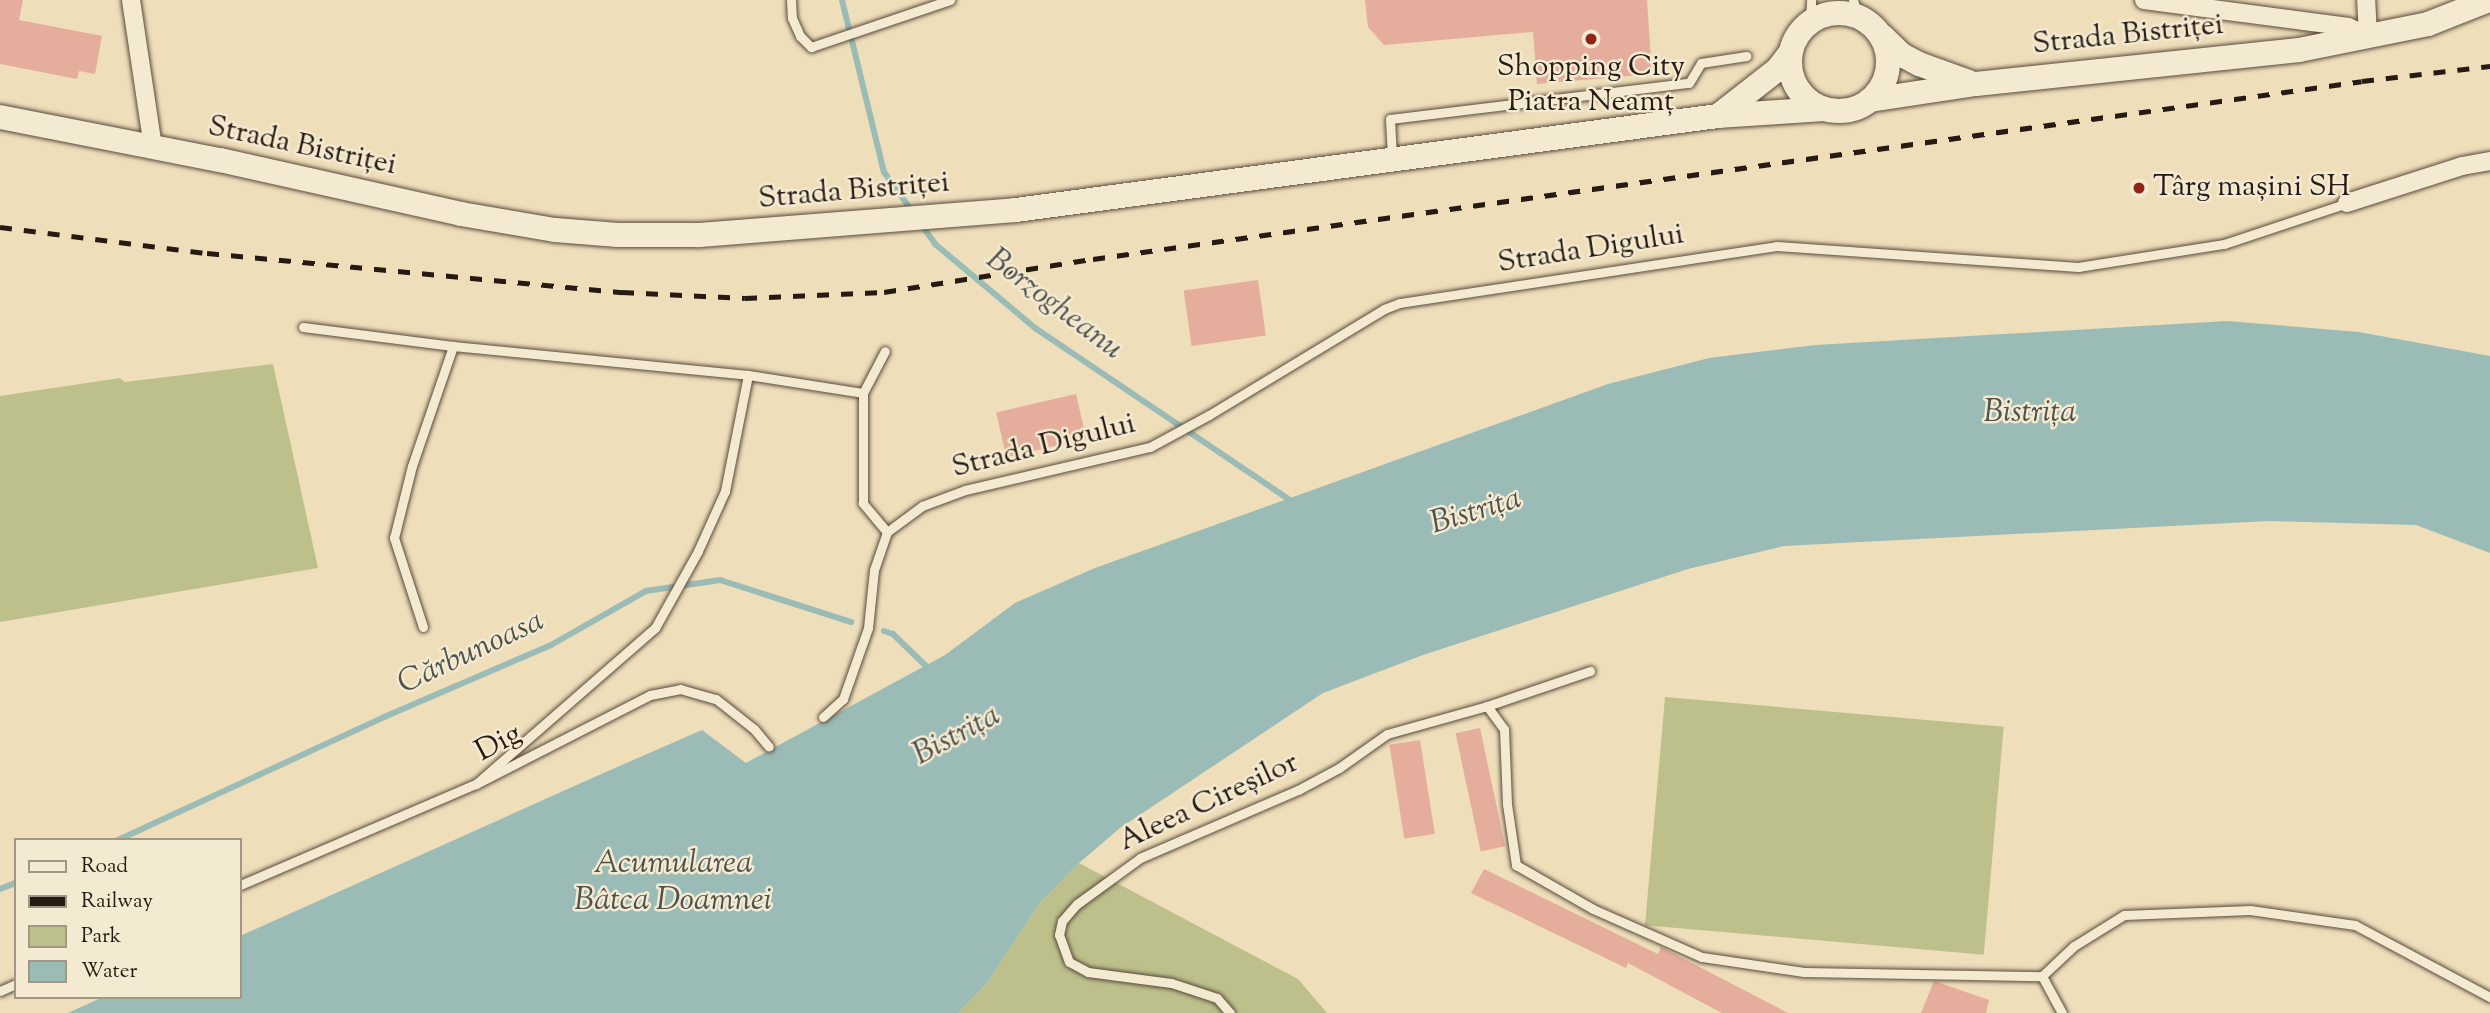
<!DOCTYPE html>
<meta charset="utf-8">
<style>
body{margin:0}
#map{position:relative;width:2490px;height:1013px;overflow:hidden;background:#eedeba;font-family:"Sorts Mill Goudy",serif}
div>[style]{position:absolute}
.green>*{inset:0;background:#bec08c;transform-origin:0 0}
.water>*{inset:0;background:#9bbbb6}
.stream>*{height:6px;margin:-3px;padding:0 3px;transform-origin:3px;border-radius:3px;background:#9bbbb6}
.building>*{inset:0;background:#e5ad9b;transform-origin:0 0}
.roads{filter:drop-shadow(0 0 2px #584b3c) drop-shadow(0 0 2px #584b3c)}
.service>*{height:9px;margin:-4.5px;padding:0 4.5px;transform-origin:4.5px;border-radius:4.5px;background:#f4ead2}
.minor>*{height:18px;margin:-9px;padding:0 9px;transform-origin:9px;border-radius:9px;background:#f4ead2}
.secondary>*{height:24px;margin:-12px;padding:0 12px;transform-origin:12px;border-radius:12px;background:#f4ead2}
.secondary>.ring{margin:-12px;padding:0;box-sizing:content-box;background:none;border:24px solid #f4ead2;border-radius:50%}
.rail>*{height:5px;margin-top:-2.5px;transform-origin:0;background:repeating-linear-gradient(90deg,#261a12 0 12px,transparent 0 24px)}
.dots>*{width:19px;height:19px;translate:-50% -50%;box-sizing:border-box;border:4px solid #f4ead2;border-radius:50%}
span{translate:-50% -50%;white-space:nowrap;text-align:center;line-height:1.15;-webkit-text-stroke:5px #f4ead2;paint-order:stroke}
.street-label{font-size:30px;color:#261a12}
.poi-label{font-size:30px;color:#261a12}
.left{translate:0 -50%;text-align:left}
.water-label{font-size:32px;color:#4f524b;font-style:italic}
.legend{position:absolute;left:14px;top:838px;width:228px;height:161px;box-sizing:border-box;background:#f4ead2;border:2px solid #a29785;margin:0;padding:9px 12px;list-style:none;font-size:21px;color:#261a12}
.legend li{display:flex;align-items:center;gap:14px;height:35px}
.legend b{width:35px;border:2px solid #a29785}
</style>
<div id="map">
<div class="green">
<i style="clip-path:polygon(273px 364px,318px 568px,0 622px,0 396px,120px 378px,125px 382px)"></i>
<i style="left:1665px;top:697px;width:340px;height:229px;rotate:5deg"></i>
<i style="clip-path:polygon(1079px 863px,1298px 979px,1327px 1013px,958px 1013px,987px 983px,1038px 905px)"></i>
</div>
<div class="water">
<i style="clip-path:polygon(2227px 321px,2359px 332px,2490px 356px,2490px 553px,2416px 525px,2268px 521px,1784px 546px,1688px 569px,1423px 655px,1323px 693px,1120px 828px,1079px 863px,1038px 905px,987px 983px,958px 1013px,68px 1013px,103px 997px,240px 997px,240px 936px,590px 779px,702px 730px,746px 763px,945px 655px,1015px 603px,1095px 568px,1608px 384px,1709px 358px,1816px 345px)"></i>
</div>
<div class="stream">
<i style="left:842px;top:0;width:177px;rotate:76.3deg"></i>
<i style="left:884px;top:172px;width:48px;rotate:54.3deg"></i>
<i style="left:920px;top:223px;width:26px;rotate:54deg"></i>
<i style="left:935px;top:244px;width:131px;rotate:40deg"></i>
<i style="left:1035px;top:328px;width:313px;rotate:34deg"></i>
<i style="left:884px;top:631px;width:9px;rotate:18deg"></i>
<i style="left:893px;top:634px;width:52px;rotate:44.2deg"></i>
<i style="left:118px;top:840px;width:293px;rotate:-24.8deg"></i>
<i style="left:384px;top:717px;width:182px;rotate:-23.3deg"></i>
<i style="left:551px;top:645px;width:109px;rotate:-29.6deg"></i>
<i style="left:646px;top:591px;width:75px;rotate:-8.5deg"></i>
<i style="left:720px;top:580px;width:138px;rotate:17.8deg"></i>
<i style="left:0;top:889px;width:17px;rotate:-21deg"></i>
</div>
<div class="building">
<i style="clip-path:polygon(0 0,23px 0,19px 20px,102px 36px,95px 74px,79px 71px,77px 79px,0 64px)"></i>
<i style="clip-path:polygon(1365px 0,1647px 0,1652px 74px,1537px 84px,1533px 32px,1384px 45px,1368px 27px)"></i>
<i style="left:1258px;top:280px;width:56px;height:75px;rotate:82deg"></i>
<i style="left:1076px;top:394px;width:46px;height:82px;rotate:77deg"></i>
<i style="left:1480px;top:728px;width:121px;height:25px;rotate:78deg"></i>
<i style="left:1420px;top:740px;width:95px;height:31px;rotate:81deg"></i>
<i style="clip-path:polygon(1484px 869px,1658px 954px,1661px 947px,1788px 1013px,1722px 1013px,1628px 963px,1626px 968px,1471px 893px)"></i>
<i style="clip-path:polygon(1934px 981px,1989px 1000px,1986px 1013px,1921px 1013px)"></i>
</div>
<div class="roads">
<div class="service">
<i style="left:791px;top:0;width:18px;rotate:87deg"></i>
<i style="left:792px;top:18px;width:20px;rotate:66deg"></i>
<i style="left:800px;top:36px;width:16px;rotate:45deg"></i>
<i style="left:811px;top:47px;width:147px;rotate:-18.7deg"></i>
<i style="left:1853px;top:0;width:17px;rotate:73deg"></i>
<i style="left:1810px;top:22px;width:22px;rotate:-87deg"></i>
<i style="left:1392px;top:157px;width:38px;rotate:-93deg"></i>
<i style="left:1390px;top:119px;width:301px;rotate:-6.9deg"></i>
<i style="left:1689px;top:83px;width:23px;rotate:-59deg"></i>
<i style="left:1701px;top:63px;width:46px;rotate:-8.8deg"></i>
<i style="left:303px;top:327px;width:151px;rotate:7.2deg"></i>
<i style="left:453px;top:346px;width:296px;rotate:5.6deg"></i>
<i style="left:887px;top:532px;width:44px;rotate:-36.6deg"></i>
<i style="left:922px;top:506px;width:46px;rotate:-20.4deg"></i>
<i style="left:965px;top:490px;width:190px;rotate:-13.1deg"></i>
<i style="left:1150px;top:447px;width:67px;rotate:-28.5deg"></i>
<i style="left:1209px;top:415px;width:205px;rotate:-31.2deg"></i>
<i style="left:1384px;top:309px;width:17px;rotate:-21deg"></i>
<i style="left:1400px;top:303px;width:381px;rotate:-8.6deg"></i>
<i style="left:1777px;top:246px;width:302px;rotate:4deg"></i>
<i style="left:2078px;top:267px;width:148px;rotate:-9deg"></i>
<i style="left:2224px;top:244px;width:130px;rotate:-18.4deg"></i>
<i style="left:423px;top:627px;width:94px;rotate:-108deg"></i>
<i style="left:394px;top:538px;width:74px;rotate:-76deg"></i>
<i style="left:412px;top:466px;width:127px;rotate:-71.1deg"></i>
<i style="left:1487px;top:706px;width:29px;rotate:54deg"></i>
<i style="left:1504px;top:729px;width:75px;rotate:87.7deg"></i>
<i style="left:1507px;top:804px;width:62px;rotate:81.6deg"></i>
<i style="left:1516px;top:865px;width:89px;rotate:29.7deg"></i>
<i style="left:1593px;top:909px;width:119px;rotate:23.8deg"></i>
<i style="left:1702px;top:957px;width:103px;rotate:8.4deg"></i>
<i style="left:1804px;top:972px;width:238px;rotate:1deg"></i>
<i style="left:823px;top:717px;width:27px;rotate:-42deg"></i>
<i style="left:843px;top:699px;width:75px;rotate:-70.6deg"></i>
<i style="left:868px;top:628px;width:58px;rotate:-84.1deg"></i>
<i style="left:874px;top:570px;width:40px;rotate:-71.1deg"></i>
<i style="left:887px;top:532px;width:38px;rotate:-130deg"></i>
<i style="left:863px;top:503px;width:110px;rotate:-90deg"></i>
<i style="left:863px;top:393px;width:47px;rotate:-62.4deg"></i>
<i style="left:476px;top:784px;width:237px;rotate:-41.1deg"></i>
<i style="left:655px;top:628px;width:88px;rotate:-60.8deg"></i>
<i style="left:698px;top:551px;width:66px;rotate:-65.8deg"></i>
<i style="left:725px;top:491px;width:118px;rotate:-78.8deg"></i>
<i style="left:748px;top:375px;width:116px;rotate:8.9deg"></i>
<i style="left:240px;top:885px;width:257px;rotate:-23.2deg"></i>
<i style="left:476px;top:784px;width:195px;rotate:-27.1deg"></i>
<i style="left:650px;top:695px;width:31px;rotate:-11deg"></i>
<i style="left:680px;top:689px;width:37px;rotate:16deg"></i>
<i style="left:716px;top:699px;width:48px;rotate:38.3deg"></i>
<i style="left:754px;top:729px;width:23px;rotate:50deg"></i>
<i style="left:0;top:991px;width:17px;rotate:-24deg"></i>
<i style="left:1230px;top:1013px;width:20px;rotate:-131deg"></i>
<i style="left:1217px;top:998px;width:48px;rotate:-161.9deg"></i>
<i style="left:1171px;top:983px;width:84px;rotate:-172.5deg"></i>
<i style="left:1088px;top:972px;width:21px;rotate:-152deg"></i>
<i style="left:1069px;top:962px;width:29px;rotate:-110deg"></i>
<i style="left:1059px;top:935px;width:14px;rotate:-78deg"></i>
<i style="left:1062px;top:921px;width:23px;rotate:-49deg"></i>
<i style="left:1077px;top:904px;width:78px;rotate:-36.1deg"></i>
<i style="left:1140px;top:858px;width:172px;rotate:-23.3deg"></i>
<i style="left:1298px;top:790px;width:47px;rotate:-28.2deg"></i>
<i style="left:1339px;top:768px;width:59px;rotate:-35.3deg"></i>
<i style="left:1387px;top:734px;width:104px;rotate:-15.6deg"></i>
<i style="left:1487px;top:706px;width:109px;rotate:-18.8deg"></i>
<i style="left:2062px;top:1013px;width:42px;rotate:-118.4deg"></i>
<i style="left:2042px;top:976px;width:44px;rotate:-43.2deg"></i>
<i style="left:2074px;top:946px;width:59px;rotate:-31.8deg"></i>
<i style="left:2124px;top:915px;width:126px;rotate:-2.3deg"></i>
<i style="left:2250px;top:910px;width:106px;rotate:8.1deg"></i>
<i style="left:2355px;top:925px;width:153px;rotate:28.1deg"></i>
</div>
<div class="minor">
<i style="left:131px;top:0;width:149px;rotate:81.5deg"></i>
<i style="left:2144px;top:0;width:206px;rotate:7.5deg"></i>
<i style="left:2348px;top:27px;width:22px;rotate:22deg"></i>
<i style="left:2368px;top:35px;width:35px;rotate:-93deg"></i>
<i style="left:2347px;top:203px;width:121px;rotate:-17.8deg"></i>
<i style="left:2462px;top:166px;width:28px;rotate:-10deg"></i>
</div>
<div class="secondary">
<i class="ring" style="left:1790px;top:13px;width:74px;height:74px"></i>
<i style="left:1882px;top:36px;width:28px;rotate:44deg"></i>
<i style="left:1902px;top:55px;width:19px;rotate:28deg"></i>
<i style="left:1919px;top:64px;width:53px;rotate:19.8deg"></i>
<i style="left:1870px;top:100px;width:107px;rotate:-8.6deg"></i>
<i style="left:1976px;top:84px;width:325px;rotate:-6deg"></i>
<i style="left:2299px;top:50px;width:132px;rotate:-11.4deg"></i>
<i style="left:2428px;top:24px;width:66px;rotate:-21.5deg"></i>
<i style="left:1718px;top:116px;width:76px;rotate:-38.1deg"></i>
<i style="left:1778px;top:69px;width:21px;rotate:-53deg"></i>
<i style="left:0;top:117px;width:224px;rotate:11.1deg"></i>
<i style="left:220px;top:160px;width:247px;rotate:12.6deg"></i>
<i style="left:461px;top:214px;width:95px;rotate:9.7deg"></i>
<i style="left:555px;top:230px;width:63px;rotate:4.5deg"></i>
<i style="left:618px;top:235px;width:81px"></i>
<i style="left:699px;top:235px;width:318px;rotate:-4.5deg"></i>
<i style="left:1016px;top:210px;width:708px;rotate:-7.63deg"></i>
<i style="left:1718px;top:116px;width:106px;rotate:-3.8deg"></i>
</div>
</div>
<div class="rail">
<i style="left:0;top:227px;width:209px;rotate:7.2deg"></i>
<i style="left:207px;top:253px;width:417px;rotate:5.4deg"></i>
<i style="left:622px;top:292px;width:123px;rotate:2.8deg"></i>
<i style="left:745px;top:298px;width:139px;rotate:-2.5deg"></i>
<i style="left:884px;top:292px;width:212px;rotate:-9deg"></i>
<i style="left:1093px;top:259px;width:1281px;rotate:-7.98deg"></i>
<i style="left:2362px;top:81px;width:129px;rotate:-6.7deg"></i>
</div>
<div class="dots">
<i style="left:1591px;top:39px;background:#8f2418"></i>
<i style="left:2139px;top:188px;background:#8f2418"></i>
</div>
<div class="street-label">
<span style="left:2128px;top:36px;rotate:-6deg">Strada Bistriței</span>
<span style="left:302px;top:147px;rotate:12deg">Strada Bistriței</span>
<span style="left:854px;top:192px;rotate:-5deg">Strada Bistriței</span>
<span style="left:1591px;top:250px;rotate:-9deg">Strada Digului</span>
<span style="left:1044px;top:447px;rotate:-14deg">Strada Digului</span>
<span style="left:499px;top:744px;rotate:-28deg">Dig</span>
<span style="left:1209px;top:803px;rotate:-25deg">Aleea Cireșilor</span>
</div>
<div class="poi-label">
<span style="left:1591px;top:85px">Shopping City<br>Piatra Neamț</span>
<span class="left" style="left:2153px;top:188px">Târg mașini SH</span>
</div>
<div class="water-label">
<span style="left:1054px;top:305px;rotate:37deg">Borzogheanu</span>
<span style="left:2030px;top:413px">Bistrița</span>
<span style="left:1476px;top:512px;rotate:-17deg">Bistrița</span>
<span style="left:471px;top:653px;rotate:-25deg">Cărbunoasa</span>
<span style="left:957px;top:736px;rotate:-28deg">Bistrița</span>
<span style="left:673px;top:883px">Acumularea<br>Bâtca Doamnei</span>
</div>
<ul class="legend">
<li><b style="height:9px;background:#f4ead2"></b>Road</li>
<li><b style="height:9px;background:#261a12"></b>Railway</li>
<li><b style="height:19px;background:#bec08c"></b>Park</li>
<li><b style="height:19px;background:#9bbbb6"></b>Water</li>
</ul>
</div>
